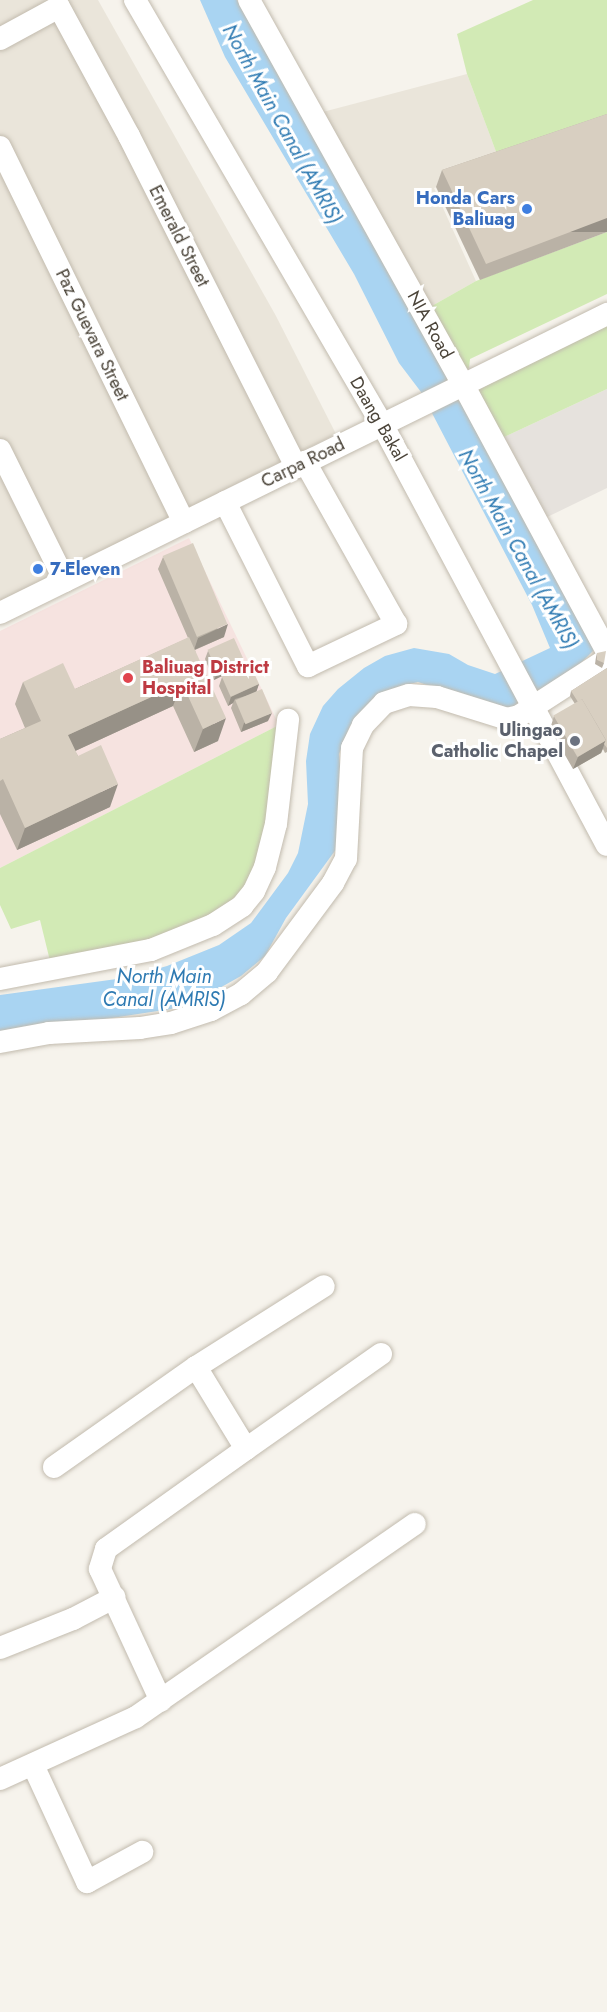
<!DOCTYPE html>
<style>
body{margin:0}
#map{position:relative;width:607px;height:2012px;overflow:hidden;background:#f6f3ec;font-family:Jost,sans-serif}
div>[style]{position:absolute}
.residential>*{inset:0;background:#eae5da}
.industrial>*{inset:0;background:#e6e2dd}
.medical>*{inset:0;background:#f6e3e0}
.green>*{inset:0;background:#d2eab5}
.water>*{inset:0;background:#a9d4f2}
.roads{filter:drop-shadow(0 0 2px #c2bbae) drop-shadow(0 0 2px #c2bbae)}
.minor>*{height:22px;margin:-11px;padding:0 11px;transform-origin:11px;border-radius:11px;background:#fff}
.wall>*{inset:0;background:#bab2a6}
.shaded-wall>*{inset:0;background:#979187;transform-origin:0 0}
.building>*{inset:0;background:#d8cfc1;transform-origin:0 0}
.dots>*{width:16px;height:16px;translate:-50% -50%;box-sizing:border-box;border:3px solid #fff;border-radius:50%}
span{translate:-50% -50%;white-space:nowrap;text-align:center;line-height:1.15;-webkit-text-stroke:6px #fff;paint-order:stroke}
.shop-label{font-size:18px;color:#366cbe;font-weight:700}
.right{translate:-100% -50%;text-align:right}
.left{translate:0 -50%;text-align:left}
.street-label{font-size:18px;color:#4b4439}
.health-label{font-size:18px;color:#be3a42;font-weight:700}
.worship-label{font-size:18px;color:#5b616d;font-weight:700}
.water-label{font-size:20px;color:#2e7ab2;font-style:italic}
</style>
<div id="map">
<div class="residential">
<i style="clip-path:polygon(0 0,98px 0,276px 316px,336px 434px,0 602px)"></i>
<i style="clip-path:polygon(467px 74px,501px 165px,434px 188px,476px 281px,430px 307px,319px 113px)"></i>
</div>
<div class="industrial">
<i style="clip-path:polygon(607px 389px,607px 488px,539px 521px,500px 439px)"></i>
</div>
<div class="medical">
<i style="clip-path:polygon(189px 538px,279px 725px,0 868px,0 631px)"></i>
</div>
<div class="green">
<i style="clip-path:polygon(533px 0,607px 0,607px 128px,501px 165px,467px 74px,457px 34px)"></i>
<i style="clip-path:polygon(607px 232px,607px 294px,470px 359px,469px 368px,463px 371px,430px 307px,476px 281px)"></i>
<i style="clip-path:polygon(607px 323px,607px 389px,500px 439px,474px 392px)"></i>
<i style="clip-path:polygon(279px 725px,289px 735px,250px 896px,185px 928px,112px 958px,51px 965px,40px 920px,11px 929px,0 905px,0 868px)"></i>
</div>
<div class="water">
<i style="clip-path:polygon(200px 0,237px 0,597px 647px,579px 665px,515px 707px,501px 709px,418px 682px,401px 686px,350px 726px,339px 754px,342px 787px,337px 848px,286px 918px,265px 956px,241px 976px,209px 994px,171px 1009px,0 1035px,0 995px,124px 978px,167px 966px,219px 945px,251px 923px,288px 873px,298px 853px,308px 804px,306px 761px,310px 734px,323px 706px,338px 689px,364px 668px,385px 656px,414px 648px,449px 654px,468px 665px,495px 674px,550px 648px,532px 605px,421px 392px,399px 363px,354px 274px,225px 57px)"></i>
</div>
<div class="roads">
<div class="minor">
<i style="left:135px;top:0;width:491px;rotate:59.8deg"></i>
<i style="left:382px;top:424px;width:477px;rotate:61.9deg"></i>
<i style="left:249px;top:0;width:444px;rotate:60.9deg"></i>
<i style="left:465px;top:388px;width:300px;rotate:61.7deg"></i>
<i style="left:0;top:39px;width:67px;rotate:-28.5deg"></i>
<i style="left:59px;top:7px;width:147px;rotate:61.5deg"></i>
<i style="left:129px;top:136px;width:371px;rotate:63.2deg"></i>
<i style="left:0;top:147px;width:418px;rotate:63.9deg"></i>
<i style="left:0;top:450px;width:146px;rotate:63.6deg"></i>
<i style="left:225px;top:502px;width:184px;rotate:63.2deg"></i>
<i style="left:308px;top:666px;width:98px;rotate:-25.5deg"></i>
<i style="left:396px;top:624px;width:186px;rotate:-119.3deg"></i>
<i style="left:0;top:613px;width:677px;rotate:-26.22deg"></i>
<i style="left:0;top:979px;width:154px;rotate:-10.9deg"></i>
<i style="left:151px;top:950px;width:67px;rotate:-22deg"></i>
<i style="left:213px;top:925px;width:35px;rotate:-33deg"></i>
<i style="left:242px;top:906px;width:19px;rotate:-51deg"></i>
<i style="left:254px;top:891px;width:26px;rotate:-65deg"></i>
<i style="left:265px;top:867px;width:44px;rotate:-75.7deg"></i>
<i style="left:276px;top:824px;width:105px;rotate:-83.4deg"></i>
<i style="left:0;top:1042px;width:50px;rotate:-10.4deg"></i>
<i style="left:49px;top:1033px;width:91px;rotate:-3.1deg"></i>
<i style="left:140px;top:1028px;width:31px;rotate:-9deg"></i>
<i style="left:171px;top:1023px;width:42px;rotate:-18deg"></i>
<i style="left:211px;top:1010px;width:34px;rotate:-28deg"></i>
<i style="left:241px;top:994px;width:34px;rotate:-40deg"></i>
<i style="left:267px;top:972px;width:111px;rotate:-53.4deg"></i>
<i style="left:333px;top:883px;width:27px;rotate:-62deg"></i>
<i style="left:346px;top:859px;width:111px;rotate:-86.9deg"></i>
<i style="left:352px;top:748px;width:25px;rotate:-64deg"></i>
<i style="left:363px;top:725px;width:30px;rotate:-46deg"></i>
<i style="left:384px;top:703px;width:26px;rotate:-18deg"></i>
<i style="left:409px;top:695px;width:28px;rotate:4deg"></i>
<i style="left:437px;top:697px;width:73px;rotate:17.4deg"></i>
<i style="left:507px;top:719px;width:12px;rotate:-14deg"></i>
<i style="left:519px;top:716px;width:105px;rotate:-32.9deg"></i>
<i style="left:196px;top:1367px;width:151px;rotate:-32.3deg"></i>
<i style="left:246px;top:1449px;width:165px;rotate:-35.1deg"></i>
<i style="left:54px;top:1467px;width:174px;rotate:-35.2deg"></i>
<i style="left:196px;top:1367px;width:96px;rotate:58.6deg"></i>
<i style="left:246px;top:1449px;width:172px;rotate:144.5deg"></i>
<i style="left:106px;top:1549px;width:21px;rotate:107deg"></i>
<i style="left:100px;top:1569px;width:145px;rotate:65.2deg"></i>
<i style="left:0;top:1648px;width:79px;rotate:-21.7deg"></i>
<i style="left:73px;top:1619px;width:47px;rotate:-27.6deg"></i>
<i style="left:33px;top:1765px;width:129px;rotate:65.2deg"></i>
<i style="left:87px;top:1882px;width:63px;rotate:-28.6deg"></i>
<i style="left:0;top:1779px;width:149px;rotate:-24.5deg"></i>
<i style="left:136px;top:1717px;width:339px;rotate:-34.7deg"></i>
</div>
</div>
<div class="wall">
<i style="clip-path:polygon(607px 114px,607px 232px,480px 280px,436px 187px,442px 170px)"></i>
<i style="clip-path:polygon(163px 557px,224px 637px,195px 650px,218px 741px,194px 752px,173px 706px,75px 751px,110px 807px,17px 850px,0 814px,0 739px,25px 728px,15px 704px,23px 682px,75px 689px,188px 638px,158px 569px)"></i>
<i style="clip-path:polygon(208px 651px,240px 667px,214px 680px,205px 659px)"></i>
<i style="clip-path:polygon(597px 653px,604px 663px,602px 668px,595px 664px,596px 657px)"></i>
<i style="clip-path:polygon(607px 668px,607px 752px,605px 753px,603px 749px,601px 753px,573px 769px,550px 729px,554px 716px,575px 704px,570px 696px,571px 691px)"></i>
<i style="clip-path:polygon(222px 677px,259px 684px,256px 691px,268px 721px,241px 732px,231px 708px,233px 703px,228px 706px,219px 686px)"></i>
</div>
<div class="shaded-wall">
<i style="left:607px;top:218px;width:14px;height:129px;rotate:90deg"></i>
<i style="clip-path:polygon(228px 624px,224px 637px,194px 650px,198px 638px)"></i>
<i style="clip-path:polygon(243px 658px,240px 667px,214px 680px,218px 671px)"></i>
<i style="clip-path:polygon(182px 683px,173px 706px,60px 758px,68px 735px)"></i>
<i style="clip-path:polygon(259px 684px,256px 693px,235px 699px,233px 703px,228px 706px,231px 697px)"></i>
<i style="clip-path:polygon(272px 713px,268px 721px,241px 732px,244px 723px)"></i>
<i style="clip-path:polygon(226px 718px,218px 741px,194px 752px,203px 729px)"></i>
<i style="clip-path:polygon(606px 740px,601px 753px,573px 769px,578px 757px)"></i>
<i style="clip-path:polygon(118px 784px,110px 807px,17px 850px,25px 828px)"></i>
</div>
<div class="building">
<i style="clip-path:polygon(607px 114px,607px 218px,486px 264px,442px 170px)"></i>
<i style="left:193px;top:543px;width:88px;height:33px;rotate:67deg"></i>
<i style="clip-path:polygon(189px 637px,226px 718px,203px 729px,182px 683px,68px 735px,78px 756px,101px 745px,118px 784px,25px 828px,3px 779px,0 781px,0 739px,41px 721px,23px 682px,63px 663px,75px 689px)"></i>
<i style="left:234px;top:638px;width:22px;height:29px;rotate:66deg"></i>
<i style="clip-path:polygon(606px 651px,604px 663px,597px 660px,597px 653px)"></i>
<i style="left:250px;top:664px;width:22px;height:31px;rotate:66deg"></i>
<i style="clip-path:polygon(607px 668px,607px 748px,604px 744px,606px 740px,582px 699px,578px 702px,571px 691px)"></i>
<i style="left:262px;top:689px;width:26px;height:29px;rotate:67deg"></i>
<i style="left:582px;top:699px;width:48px;height:33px;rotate:60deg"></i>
</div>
<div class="dots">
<i style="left:527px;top:209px;background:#3f7fe0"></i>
<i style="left:38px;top:569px;background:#3f7fe0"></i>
<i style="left:128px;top:678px;background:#e0444e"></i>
<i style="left:575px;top:741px;background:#6b7280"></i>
</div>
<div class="shop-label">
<span class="right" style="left:515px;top:209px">Honda Cars<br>Baliuag</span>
<span class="left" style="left:50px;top:569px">7-Eleven</span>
</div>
<div class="street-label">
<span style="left:179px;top:236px;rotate:63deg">Emerald Street</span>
<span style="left:430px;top:325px;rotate:61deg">NIA Road</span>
<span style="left:92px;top:335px;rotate:64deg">Paz Guevara Street</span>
<span style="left:378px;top:419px;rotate:60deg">Daang Bakal</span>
<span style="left:303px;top:463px;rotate:-26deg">Carpa Road</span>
</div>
<div class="health-label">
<span class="left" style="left:142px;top:678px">Baliuag District<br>Hospital</span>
</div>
<div class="worship-label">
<span class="right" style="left:563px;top:741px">Ulingao<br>Catholic Chapel</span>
</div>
<div class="water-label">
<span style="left:282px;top:124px;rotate:61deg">North Main Canal (AMRIS)</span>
<span style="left:518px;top:549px;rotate:61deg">North Main Canal (AMRIS)</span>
<span style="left:164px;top:988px">North Main<br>Canal (AMRIS)</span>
</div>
</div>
